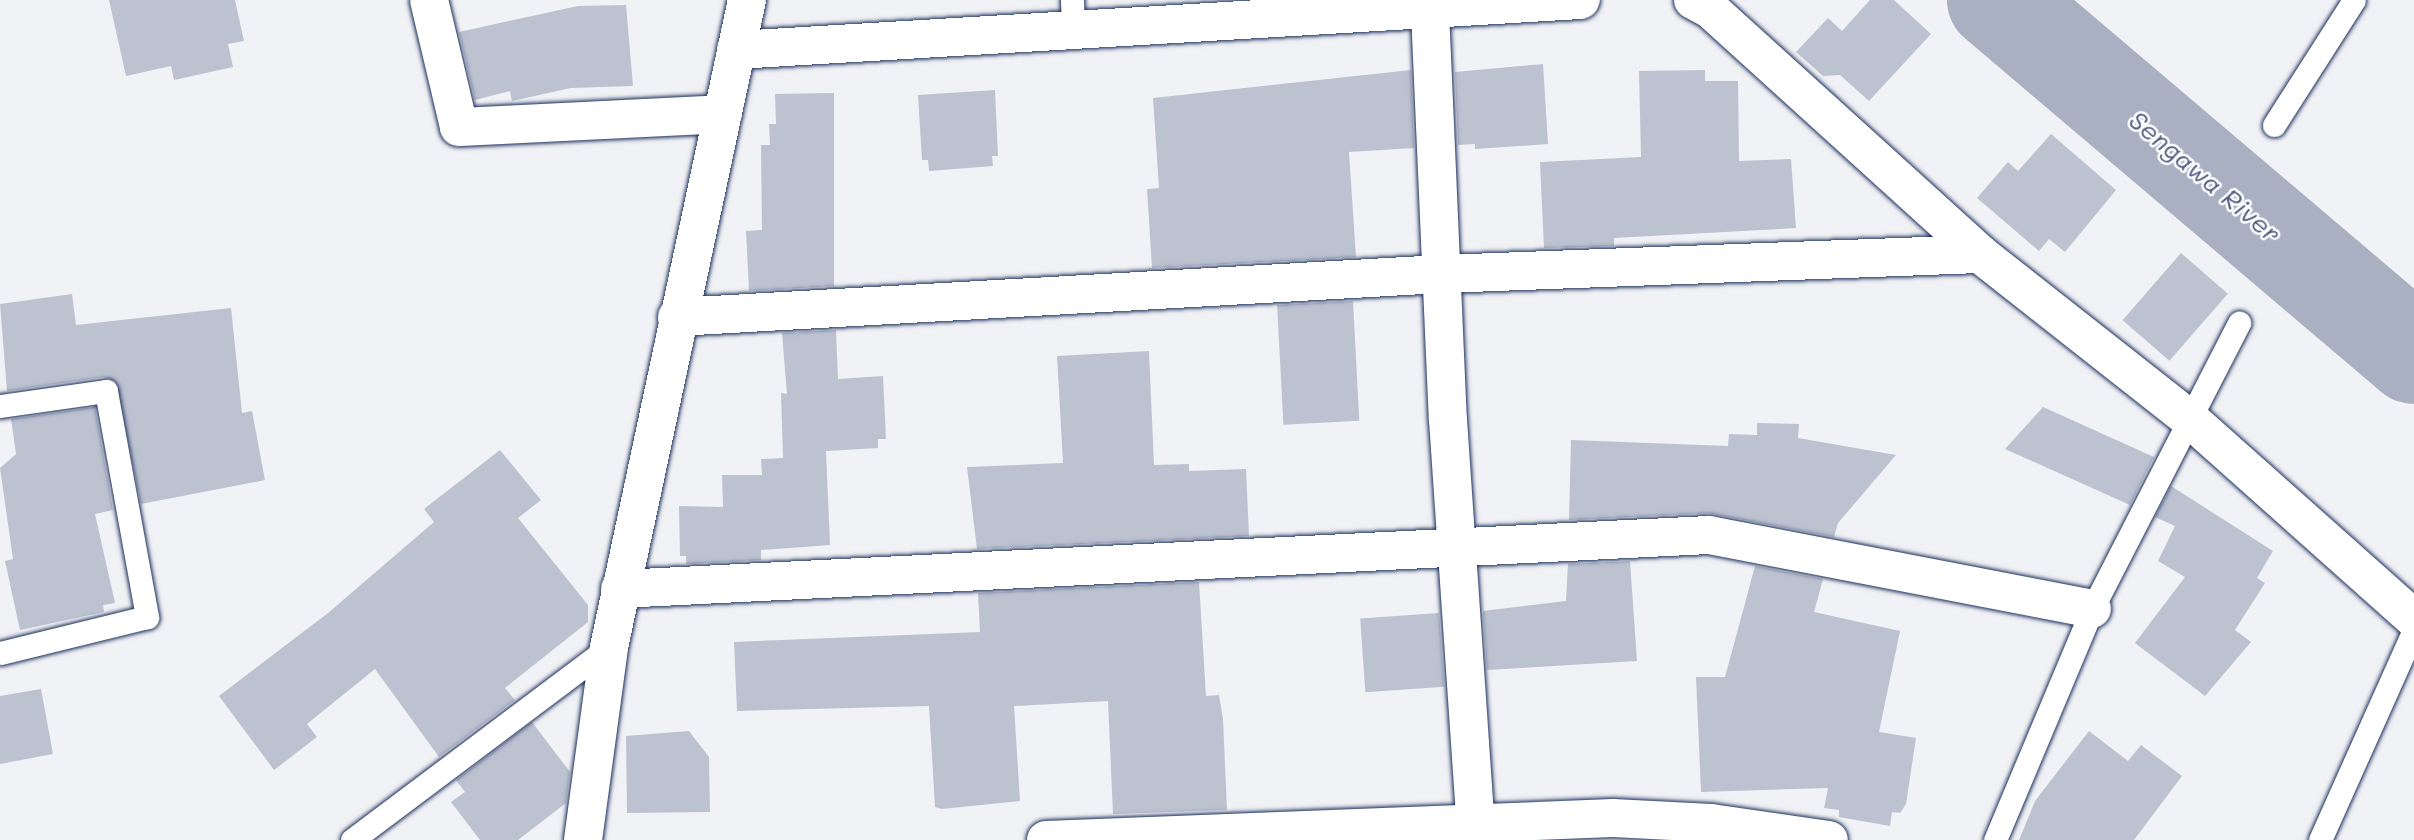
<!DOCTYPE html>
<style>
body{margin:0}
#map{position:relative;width:2414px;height:840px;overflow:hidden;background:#f1f2f5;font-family:Mali,sans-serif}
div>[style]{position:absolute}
.river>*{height:100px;margin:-50px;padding:0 50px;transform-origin:50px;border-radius:50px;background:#a8b0c2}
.building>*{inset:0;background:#bcc2d0;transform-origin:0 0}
.roads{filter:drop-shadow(0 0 2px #1b2f5e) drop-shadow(0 0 2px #1b2f5e)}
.lane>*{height:23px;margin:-11.5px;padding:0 11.5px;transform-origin:11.5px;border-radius:11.5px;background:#fff}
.street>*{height:38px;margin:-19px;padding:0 19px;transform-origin:19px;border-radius:19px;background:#fff}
span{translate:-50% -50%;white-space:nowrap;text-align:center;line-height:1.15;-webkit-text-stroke:5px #fff;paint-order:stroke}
.water-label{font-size:26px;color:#4c5c81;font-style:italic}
</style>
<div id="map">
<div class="river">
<i style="left:1997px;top:0;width:547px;rotate:40.33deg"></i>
</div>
<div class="building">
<i style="clip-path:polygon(109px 0,235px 0,244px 41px,228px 44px,233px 67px,174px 80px,171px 66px,126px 76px)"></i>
<i style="clip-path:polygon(1870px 0,1894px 0,1931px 34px,1869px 101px,1840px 75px,1823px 76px,1796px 52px,1828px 18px,1842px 31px)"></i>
<i style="clip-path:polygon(626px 5px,633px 86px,571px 88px,512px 101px,510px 91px,475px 100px,459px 32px,578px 6px)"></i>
<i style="clip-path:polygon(1543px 64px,1548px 144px,1475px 149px,1475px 144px,1458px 145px,1455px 72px)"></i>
<i style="clip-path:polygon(1411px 70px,1414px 148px,1349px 152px,1356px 257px,1152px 268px,1147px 189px,1159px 188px,1153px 98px)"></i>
<i style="clip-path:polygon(1705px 70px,1705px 81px,1738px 81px,1739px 161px,1791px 159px,1796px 228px,1614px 238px,1614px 246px,1544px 248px,1540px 162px,1641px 157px,1639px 71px)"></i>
<i style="clip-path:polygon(995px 90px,998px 156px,992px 156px,993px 166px,929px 171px,928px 160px,922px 160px,918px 95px)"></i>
<i style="clip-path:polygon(834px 93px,834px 286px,749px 291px,746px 231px,762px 230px,761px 145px,770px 145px,769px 124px,776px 124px,775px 94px)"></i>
<i style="clip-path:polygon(2051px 134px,2116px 190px,2065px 252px,2049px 239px,2039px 251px,1977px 198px,2008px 162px,2018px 171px)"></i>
<i style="left:2181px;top:253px;width:62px;height:89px;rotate:41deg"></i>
<i style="clip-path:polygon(72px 294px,76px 325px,231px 308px,242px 413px,252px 411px,265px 480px,141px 504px,116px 382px,104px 377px,7px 391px,0 304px)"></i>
<i style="left:1353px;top:301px;width:120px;height:76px;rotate:87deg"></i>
<i style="clip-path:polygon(836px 330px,838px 379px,883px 376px,886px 439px,878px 439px,878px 448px,826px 451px,830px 545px,761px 550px,761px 560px,686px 564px,686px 556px,680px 556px,679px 506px,723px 507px,722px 475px,762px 475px,761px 459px,783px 458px,781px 393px,787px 394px,782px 333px)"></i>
<i style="clip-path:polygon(1149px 351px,1154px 465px,1189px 464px,1189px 471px,1246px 469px,1249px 536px,977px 549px,967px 467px,1063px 463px,1057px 356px)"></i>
<i style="clip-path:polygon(95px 407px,113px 510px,95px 514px,115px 603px,103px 605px,104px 612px,20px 630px,5px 561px,13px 559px,0 468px,16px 454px,11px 419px)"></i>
<i style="clip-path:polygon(2043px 407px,2154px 457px,2130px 505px,2005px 449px)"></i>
<i style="clip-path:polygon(1757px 423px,1799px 424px,1798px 438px,1896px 455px,1838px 523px,1834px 537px,1708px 513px,1569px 520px,1571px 440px,1728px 446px,1729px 434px,1757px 435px)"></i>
<i style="clip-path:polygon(500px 450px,541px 500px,518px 518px,588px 605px,588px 622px,505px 688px,515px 700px,439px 757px,375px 669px,307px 724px,317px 737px,274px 770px,219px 696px,328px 613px,434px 522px,424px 509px)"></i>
<i style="clip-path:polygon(2171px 486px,2273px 551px,2257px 578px,2265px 583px,2235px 630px,2251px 642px,2205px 696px,2135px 643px,2185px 577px,2158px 561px,2175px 526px,2155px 517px)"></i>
<i style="clip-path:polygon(1630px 561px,1637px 661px,1487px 670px,1483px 611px,1566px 601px,1568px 564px)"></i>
<i style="clip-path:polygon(1755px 566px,1823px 579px,1814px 612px,1900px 631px,1879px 732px,1916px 738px,1906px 804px,1900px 813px,1892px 812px,1890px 826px,1839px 817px,1839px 810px,1824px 808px,1828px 788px,1701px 792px,1696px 677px,1725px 677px)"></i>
<i style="clip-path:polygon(1199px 582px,1206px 696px,1219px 695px,1223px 719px,1227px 810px,1113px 814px,1108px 701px,1014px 706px,1020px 801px,942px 809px,935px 807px,929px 706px,737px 711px,734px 642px,980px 632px,978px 593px)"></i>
<i style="left:1439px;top:613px;width:74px;height:79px;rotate:86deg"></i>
<i style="clip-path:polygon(41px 689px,53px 754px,0 764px,0 696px)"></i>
<i style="clip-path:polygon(532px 722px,570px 772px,566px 803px,518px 840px,480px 840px,451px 802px,465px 792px,456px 780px)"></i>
<i style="clip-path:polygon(689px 731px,709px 757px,710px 812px,627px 813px,626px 736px)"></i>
<i style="clip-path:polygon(2089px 731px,2128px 761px,2141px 745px,2182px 776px,2134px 840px,2019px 840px,2035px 801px)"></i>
</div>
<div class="roads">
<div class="lane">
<i style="left:1072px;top:0;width:31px;rotate:88deg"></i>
<i style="left:2274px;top:125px;width:148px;rotate:-57.4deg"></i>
<i style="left:0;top:406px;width:107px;rotate:-8.1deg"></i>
<i style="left:106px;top:391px;width:230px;rotate:79.7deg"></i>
<i style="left:147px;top:617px;width:151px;rotate:166.2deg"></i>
<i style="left:352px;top:840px;width:321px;rotate:-36.9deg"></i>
<i style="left:1995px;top:840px;width:251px;rotate:-67.2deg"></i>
<i style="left:2092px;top:609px;width:322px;rotate:-62.8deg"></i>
<i style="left:2320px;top:840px;width:230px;rotate:-65.9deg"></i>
</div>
<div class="street">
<i style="left:429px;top:0;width:130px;rotate:76.7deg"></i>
<i style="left:459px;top:127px;width:264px;rotate:-2.8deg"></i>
<i style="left:1693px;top:0;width:19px;rotate:28deg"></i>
<i style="left:1710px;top:9px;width:365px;rotate:42.2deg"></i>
<i style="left:1980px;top:254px;width:268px;rotate:38.2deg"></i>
<i style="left:2191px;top:420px;width:299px;rotate:41.7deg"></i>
<i style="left:1430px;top:11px;width:409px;rotate:87.5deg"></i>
<i style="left:1448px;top:420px;width:401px;rotate:86.1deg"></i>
<i style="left:736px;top:50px;width:846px;rotate:-3.39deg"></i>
<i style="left:677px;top:317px;width:766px;rotate:-3.22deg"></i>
<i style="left:1442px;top:274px;width:538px;rotate:-2.13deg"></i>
<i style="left:620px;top:589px;width:1090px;rotate:-2.84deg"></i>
<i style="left:1709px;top:535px;width:390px;rotate:10.9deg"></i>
<i style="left:583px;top:840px;width:195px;rotate:-82.3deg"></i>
<i style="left:609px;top:647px;width:662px;rotate:-77.96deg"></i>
<i style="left:1046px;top:840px;width:567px;rotate:-2.22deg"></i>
<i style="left:1613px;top:818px;width:98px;rotate:2.9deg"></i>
<i style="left:1711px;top:823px;width:119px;rotate:8.2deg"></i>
</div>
</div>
<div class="water-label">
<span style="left:2205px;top:177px;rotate:40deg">Sengawa River</span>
</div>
</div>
